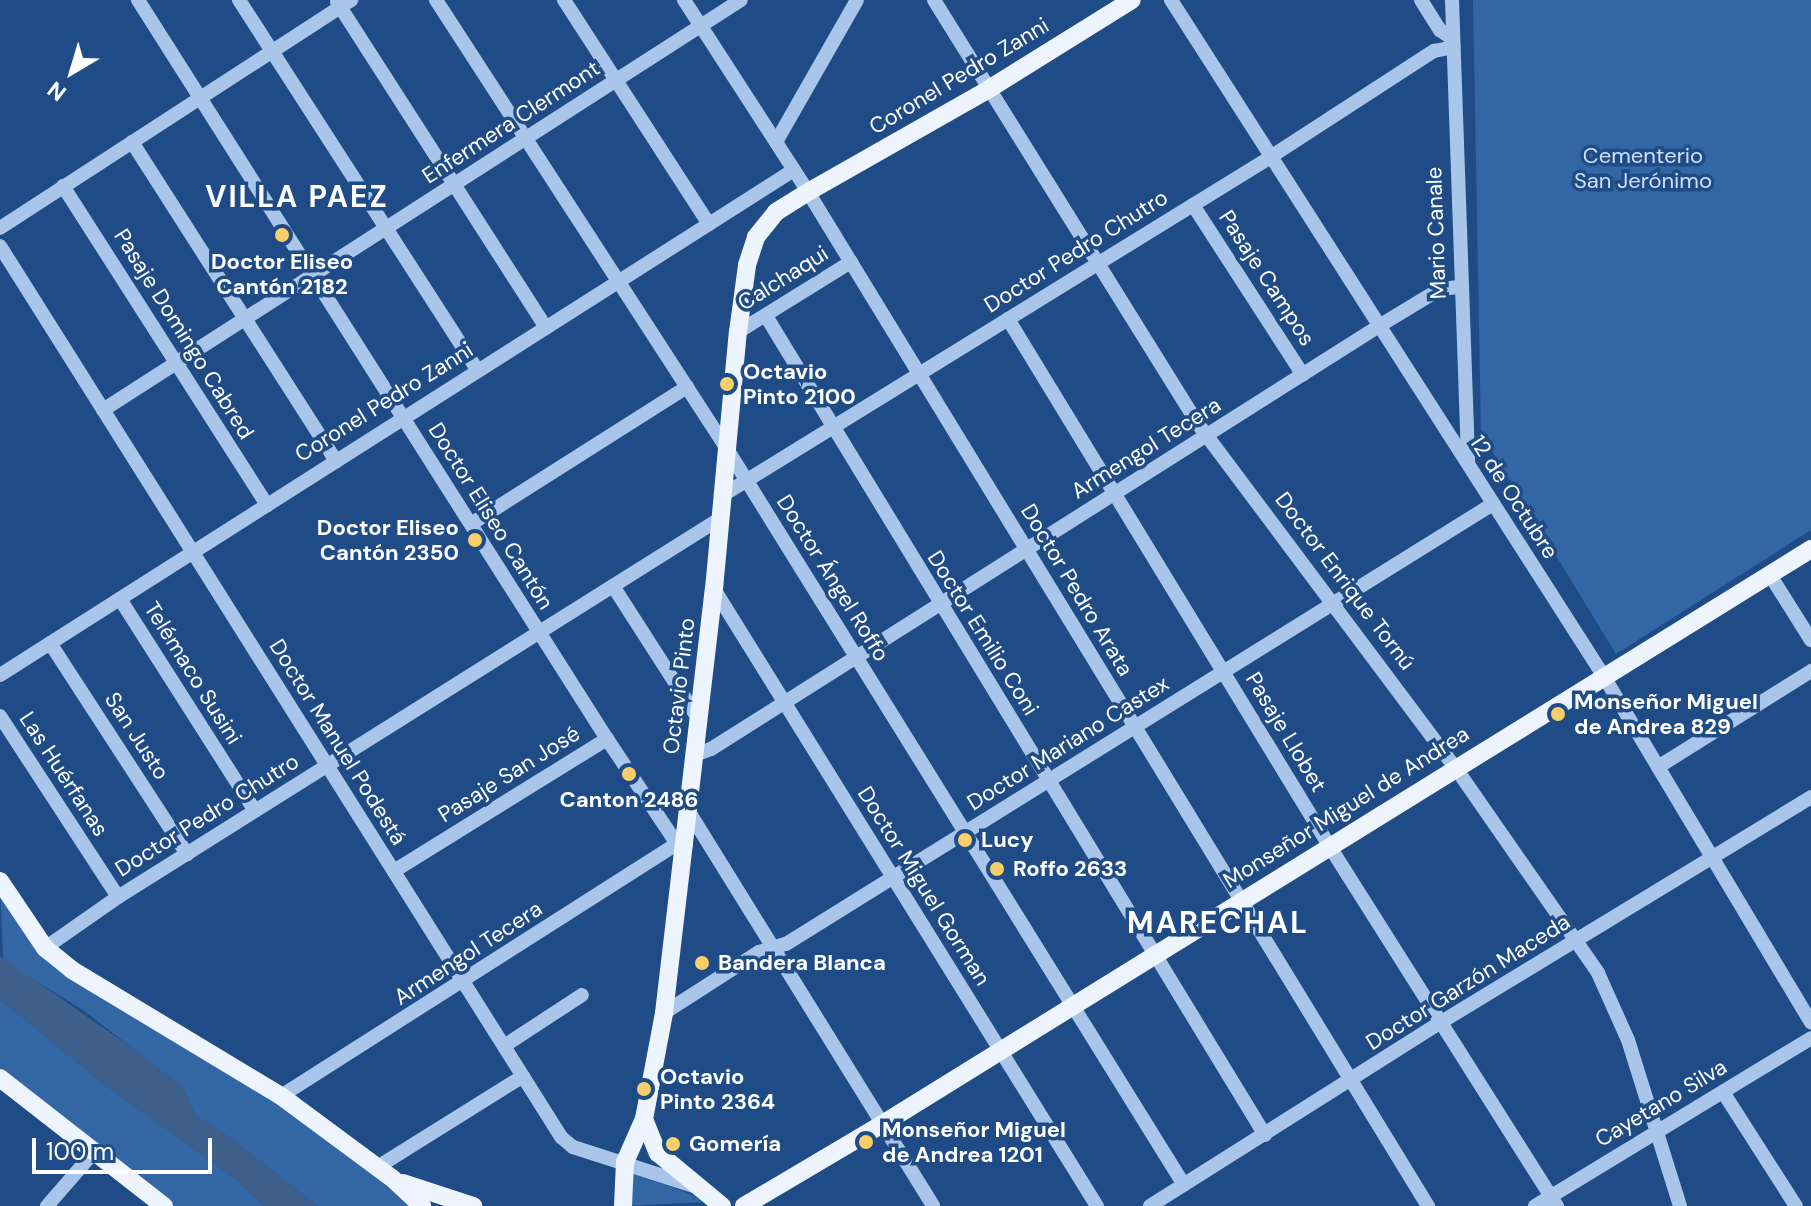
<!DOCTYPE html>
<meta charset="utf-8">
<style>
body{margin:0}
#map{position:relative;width:1811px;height:1206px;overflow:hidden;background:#1f4c87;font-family:"DM Sans",sans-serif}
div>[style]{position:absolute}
.green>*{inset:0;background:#3366a4}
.water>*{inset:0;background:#3e608a}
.minor>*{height:14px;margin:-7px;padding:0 7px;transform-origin:7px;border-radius:7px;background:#a9c6ea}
.major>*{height:18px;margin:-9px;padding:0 9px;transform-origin:9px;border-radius:9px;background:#edf4fe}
.dots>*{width:22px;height:22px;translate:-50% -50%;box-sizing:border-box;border:4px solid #1f4c87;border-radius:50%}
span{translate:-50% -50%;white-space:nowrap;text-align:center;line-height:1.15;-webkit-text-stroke:7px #1f4c87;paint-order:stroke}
.street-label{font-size:22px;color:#fff}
.park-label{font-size:22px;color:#cde0f8}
.poi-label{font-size:22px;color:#fff;font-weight:700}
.left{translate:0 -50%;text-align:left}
.right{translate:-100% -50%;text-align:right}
.district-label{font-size:30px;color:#fff;font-weight:700;letter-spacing:2px}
.north{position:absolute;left:32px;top:32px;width:80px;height:80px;-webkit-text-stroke:6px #1f4c87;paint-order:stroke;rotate:218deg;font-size:22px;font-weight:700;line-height:32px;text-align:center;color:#fff}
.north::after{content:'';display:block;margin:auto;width:28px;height:36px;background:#fff;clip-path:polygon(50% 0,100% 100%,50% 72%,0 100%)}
.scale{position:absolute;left:32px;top:1138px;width:180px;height:36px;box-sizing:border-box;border:4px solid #fff;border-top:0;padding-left:10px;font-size:24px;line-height:28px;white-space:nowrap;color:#fff;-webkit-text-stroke:6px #1f4c87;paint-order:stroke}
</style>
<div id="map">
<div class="green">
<i style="clip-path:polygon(1473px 0,1811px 0,1811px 530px,1616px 654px,1481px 433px)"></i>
<i style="clip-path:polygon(0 881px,45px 948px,177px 1033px,422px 1206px,317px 1206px,226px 1135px,197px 1117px,181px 1086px,83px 1010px,3px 961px)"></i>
<i style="clip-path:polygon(0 999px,109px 1088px,236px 1179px,264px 1206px,164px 1206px,0 1078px)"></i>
<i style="clip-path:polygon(630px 1171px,693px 1195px,703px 1202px,629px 1206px)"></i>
</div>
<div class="water">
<i style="clip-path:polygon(0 956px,135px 1050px,181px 1086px,197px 1117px,226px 1135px,317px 1206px,264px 1206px,236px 1179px,109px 1088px,0 999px)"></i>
</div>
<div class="minor">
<i style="left:138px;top:0;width:875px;rotate:57.6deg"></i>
<i style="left:607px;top:739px;width:126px;rotate:56.3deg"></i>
<i style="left:677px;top:844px;width:9px;rotate:6deg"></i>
<i style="left:239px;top:0;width:441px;rotate:57.2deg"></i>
<i style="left:436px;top:0;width:535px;rotate:57.05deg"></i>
<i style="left:727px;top:449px;width:866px;rotate:58.16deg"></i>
<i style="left:564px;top:0;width:267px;rotate:57.1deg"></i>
<i style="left:684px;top:0;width:229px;rotate:57.1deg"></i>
<i style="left:808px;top:192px;width:1189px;rotate:58.56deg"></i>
<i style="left:934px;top:0;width:499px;rotate:58.1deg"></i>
<i style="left:1198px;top:424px;width:429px;rotate:53.2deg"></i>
<i style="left:1455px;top:767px;width:251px;rotate:55.2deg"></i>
<i style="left:1598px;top:973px;width:73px;rotate:65.9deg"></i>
<i style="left:1628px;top:1040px;width:174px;rotate:72.6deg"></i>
<i style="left:1171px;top:0;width:801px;rotate:57.38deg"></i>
<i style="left:1603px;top:675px;width:405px;rotate:59.1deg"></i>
<i style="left:1421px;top:0;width:36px;rotate:58deg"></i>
<i style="left:1440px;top:30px;width:16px;rotate:35deg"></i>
<i style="left:1452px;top:0;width:464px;rotate:88deg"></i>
<i style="left:337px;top:2px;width:387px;rotate:57.3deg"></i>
<i style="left:132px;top:142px;width:379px;rotate:57.4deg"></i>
<i style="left:776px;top:142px;width:163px;rotate:-60.3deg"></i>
<i style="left:63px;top:186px;width:379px;rotate:57.4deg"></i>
<i style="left:1193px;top:205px;width:202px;rotate:57.1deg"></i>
<i style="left:0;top:228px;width:419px;rotate:-33deg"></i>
<i style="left:0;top:246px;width:1053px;rotate:57.8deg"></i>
<i style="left:561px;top:1137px;width:16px;rotate:40deg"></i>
<i style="left:573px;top:1147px;width:127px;rotate:17.9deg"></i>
<i style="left:766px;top:316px;width:959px;rotate:58.65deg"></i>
<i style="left:1008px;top:319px;width:618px;rotate:58.62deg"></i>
<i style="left:1330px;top:847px;width:425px;rotate:57.7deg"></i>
<i style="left:738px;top:332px;width:133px;rotate:-31.8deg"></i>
<i style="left:103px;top:410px;width:758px;rotate:-32.73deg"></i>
<i style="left:723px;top:495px;width:642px;rotate:-31.68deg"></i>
<i style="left:1269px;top:158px;width:197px;rotate:-33deg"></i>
<i style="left:1434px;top:51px;width:20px;rotate:-11deg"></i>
<i style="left:471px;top:524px;width:256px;rotate:-32.4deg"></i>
<i style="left:1770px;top:575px;width:77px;rotate:57.8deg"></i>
<i style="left:613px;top:586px;width:159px;rotate:57.3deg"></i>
<i style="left:714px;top:589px;width:726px;rotate:58.17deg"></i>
<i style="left:120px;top:599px;width:251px;rotate:57.5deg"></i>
<i style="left:50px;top:643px;width:252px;rotate:57deg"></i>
<i style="left:0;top:675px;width:941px;rotate:-32.46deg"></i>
<i style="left:0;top:716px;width:216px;rotate:56.9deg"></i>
<i style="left:695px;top:755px;width:17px;rotate:-21deg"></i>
<i style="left:711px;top:749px;width:791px;rotate:-32.34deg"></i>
<i style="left:1379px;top:326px;width:71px;rotate:-31.2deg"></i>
<i style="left:1440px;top:289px;width:19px;rotate:-6deg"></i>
<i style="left:1658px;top:767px;width:181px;rotate:-32.1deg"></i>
<i style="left:689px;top:812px;width:463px;rotate:58.2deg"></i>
<i style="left:394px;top:871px;width:251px;rotate:-31.8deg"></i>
<i style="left:45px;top:948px;width:89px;rotate:-34.9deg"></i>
<i style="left:118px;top:897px;width:712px;rotate:-32.15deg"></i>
<i style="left:664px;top:1013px;width:113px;rotate:-32.7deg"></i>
<i style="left:759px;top:952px;width:28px;rotate:-17deg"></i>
<i style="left:786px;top:944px;width:833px;rotate:-31.9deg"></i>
<i style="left:504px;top:1046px;width:93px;rotate:-33.2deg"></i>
<i style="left:1723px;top:1092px;width:135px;rotate:57.4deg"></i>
<i style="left:281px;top:1096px;width:469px;rotate:-32.5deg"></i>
<i style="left:376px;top:1168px;width:173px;rotate:-32deg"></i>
<i style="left:47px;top:1206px;width:70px;rotate:-49deg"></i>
<i style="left:1150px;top:1206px;width:347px;rotate:-32.3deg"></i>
<i style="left:1443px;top:1021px;width:431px;rotate:-31.3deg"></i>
<i style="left:1535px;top:1206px;width:323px;rotate:-31.3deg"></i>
</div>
<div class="major">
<i style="left:0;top:881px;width:81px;rotate:56.1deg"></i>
<i style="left:45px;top:948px;width:35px;rotate:39deg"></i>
<i style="left:72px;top:970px;width:244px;rotate:31.1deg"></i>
<i style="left:281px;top:1096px;width:139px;rotate:36.5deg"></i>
<i style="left:393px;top:1179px;width:40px;rotate:43deg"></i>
<i style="left:0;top:1078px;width:208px;rotate:38deg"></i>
<i style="left:644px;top:1119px;width:37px;rotate:68deg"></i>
<i style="left:658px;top:1153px;width:83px;rotate:39.6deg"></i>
<i style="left:403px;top:1183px;width:74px;rotate:18.2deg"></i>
<i style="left:623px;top:1206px;width:44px;rotate:-87.4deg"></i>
<i style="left:625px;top:1162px;width:47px;rotate:-66.2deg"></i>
<i style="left:644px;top:1119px;width:108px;rotate:-79.3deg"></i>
<i style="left:664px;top:1013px;width:427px;rotate:-83.3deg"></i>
<i style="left:714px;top:589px;width:258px;rotate:-84.7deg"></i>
<i style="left:738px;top:332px;width:68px;rotate:-82.3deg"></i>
<i style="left:747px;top:265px;width:29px;rotate:-72deg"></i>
<i style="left:756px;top:237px;width:32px;rotate:-51deg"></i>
<i style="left:776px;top:212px;width:38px;rotate:-32deg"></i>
<i style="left:808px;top:192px;width:208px;rotate:-29.6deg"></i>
<i style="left:989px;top:89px;width:168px;rotate:-31.9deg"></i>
<i style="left:744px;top:1206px;width:159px;rotate:-30.6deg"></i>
<i style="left:881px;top:1125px;width:1094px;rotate:-31.77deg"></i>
</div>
<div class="dots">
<i style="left:282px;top:235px;background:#f8cf69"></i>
<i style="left:727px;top:384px;background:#f8cf69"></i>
<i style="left:475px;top:540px;background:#f8cf69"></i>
<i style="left:1558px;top:714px;background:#f8cf69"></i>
<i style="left:629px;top:774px;background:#f8cf69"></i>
<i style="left:965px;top:840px;background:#f8cf69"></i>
<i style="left:997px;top:869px;background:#f8cf69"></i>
<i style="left:702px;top:963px;background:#f8cf69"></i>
<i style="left:644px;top:1089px;background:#f8cf69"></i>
<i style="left:866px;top:1142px;background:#f8cf69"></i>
<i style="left:673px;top:1144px;background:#f8cf69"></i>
</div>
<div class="street-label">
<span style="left:959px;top:76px;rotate:-31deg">Coronel Pedro Zanni</span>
<span style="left:511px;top:122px;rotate:-33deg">Enfermera Clermont</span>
<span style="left:1436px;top:233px;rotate:-92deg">Mario Canale</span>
<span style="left:1076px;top:251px;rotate:-32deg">Doctor Pedro Chutro</span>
<span style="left:783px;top:278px;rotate:-32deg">Calchaqui</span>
<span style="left:1267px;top:278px;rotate:57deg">Pasaje Campos</span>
<span style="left:184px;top:334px;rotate:58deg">Pasaje Domingo Cabred</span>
<span style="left:384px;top:402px;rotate:-32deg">Coronel Pedro Zanni</span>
<span style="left:1146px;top:448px;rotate:-32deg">Armengol Tecera</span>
<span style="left:1514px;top:497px;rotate:57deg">12 de Octubre</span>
<span style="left:491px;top:516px;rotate:58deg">Doctor Eliseo Cantón</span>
<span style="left:833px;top:578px;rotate:58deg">Doctor Ángel Roffo</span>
<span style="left:1345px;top:581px;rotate:53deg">Doctor Enrique Tornú</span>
<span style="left:1077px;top:590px;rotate:59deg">Doctor Pedro Arata</span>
<span style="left:983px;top:633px;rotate:58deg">Doctor Emilio Coni</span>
<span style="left:193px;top:673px;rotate:58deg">Telémaco Susini</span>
<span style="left:679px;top:686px;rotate:-83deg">Octavio Pinto</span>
<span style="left:1286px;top:732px;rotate:59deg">Pasaje Llobet</span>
<span style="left:137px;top:736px;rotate:57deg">San Justo</span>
<span style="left:338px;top:742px;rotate:58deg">Doctor Manuel Podestá</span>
<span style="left:1068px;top:743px;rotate:-32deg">Doctor Mariano Castex</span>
<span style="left:64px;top:774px;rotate:57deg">Las Huérfanas</span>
<span style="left:509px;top:774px;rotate:-32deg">Pasaje San José</span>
<span style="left:1346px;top:807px;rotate:-32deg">Monseñor Miguel de Andrea</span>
<span style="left:207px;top:815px;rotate:-32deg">Doctor Pedro Chutro</span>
<span style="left:924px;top:886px;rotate:58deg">Doctor Miguel Gorman</span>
<span style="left:468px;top:953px;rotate:-33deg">Armengol Tecera</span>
<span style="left:1468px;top:982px;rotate:-32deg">Doctor Garzón Maceda</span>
<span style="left:1661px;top:1103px;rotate:-31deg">Cayetano Silva</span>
</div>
<div class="park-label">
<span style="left:1643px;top:168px">Cementerio<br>San Jerónimo</span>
</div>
<div class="poi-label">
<span style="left:282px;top:274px">Doctor Eliseo<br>Cantón 2182</span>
<span class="left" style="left:743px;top:384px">Octavio<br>Pinto 2100</span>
<span class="right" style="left:459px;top:540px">Doctor Eliseo<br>Cantón 2350</span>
<span class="left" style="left:1574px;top:714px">Monseñor Miguel<br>de Andrea 829</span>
<span style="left:629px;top:800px">Canton 2486</span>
<span class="left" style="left:981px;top:840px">Lucy</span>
<span class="left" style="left:1013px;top:869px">Roffo 2633</span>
<span class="left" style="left:718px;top:963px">Bandera Blanca</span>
<span class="left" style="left:660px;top:1089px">Octavio<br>Pinto 2364</span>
<span class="left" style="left:882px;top:1142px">Monseñor Miguel<br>de Andrea 1201</span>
<span class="left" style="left:689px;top:1144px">Gomería</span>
</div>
<div class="district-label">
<span style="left:297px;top:197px">VILLA PAEZ</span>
<span style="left:1218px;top:923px">MARECHAL</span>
</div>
<div class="north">N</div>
<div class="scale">100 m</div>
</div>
